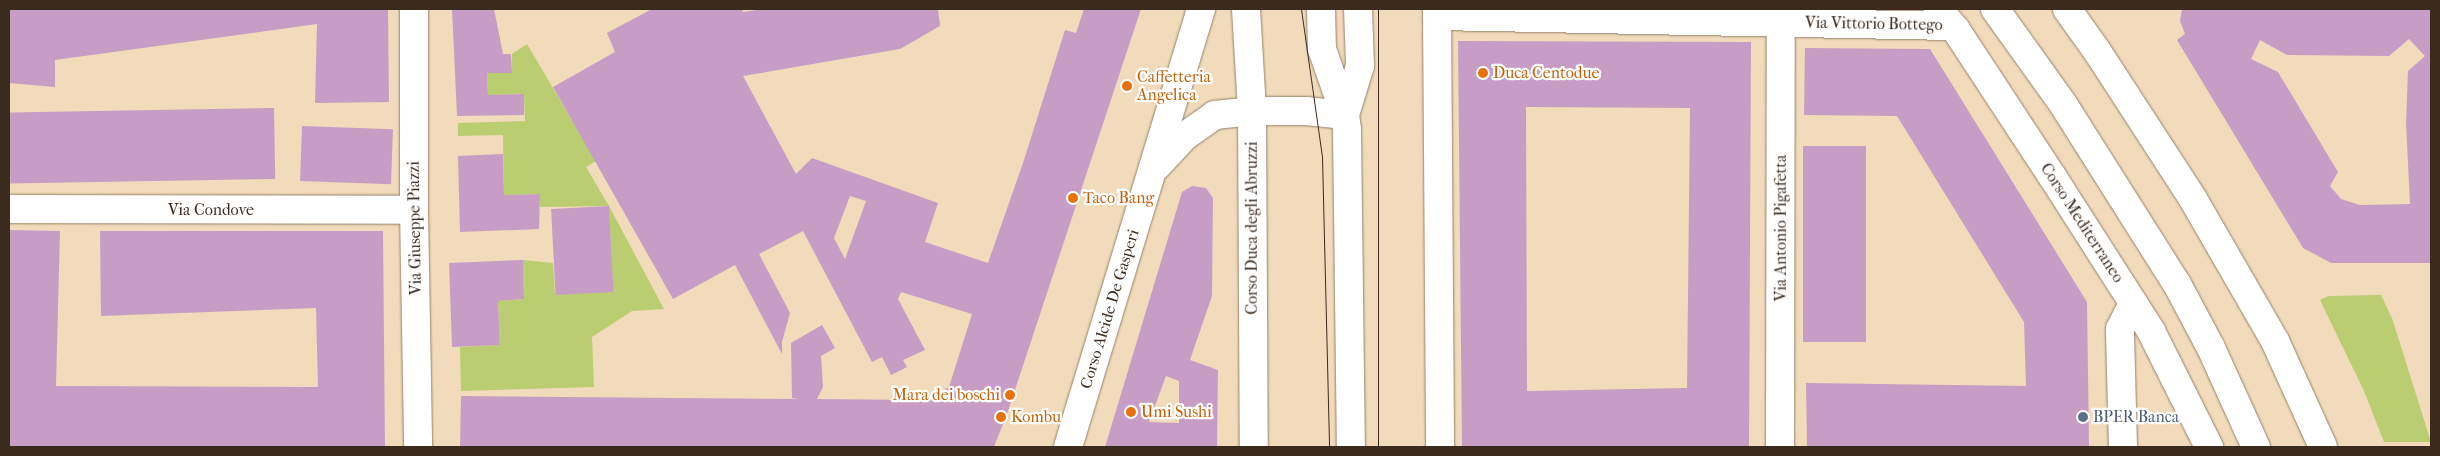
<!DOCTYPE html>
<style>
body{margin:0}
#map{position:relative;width:2440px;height:456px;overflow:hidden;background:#f1dbbb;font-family:"IM FELL French Canon",serif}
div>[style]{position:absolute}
.green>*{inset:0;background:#bacd71}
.building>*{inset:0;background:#c79dc6;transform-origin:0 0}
.roads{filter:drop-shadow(0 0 1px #96826c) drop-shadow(0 0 1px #96826c)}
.minor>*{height:28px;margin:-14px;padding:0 14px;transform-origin:14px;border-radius:14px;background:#fff}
.major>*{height:28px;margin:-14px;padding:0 14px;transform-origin:14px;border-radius:14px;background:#fff}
.tram>*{height:1px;margin:-0.5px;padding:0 0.5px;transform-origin:0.5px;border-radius:0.5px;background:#3b2a1e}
.dots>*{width:14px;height:14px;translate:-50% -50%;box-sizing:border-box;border:2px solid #fff;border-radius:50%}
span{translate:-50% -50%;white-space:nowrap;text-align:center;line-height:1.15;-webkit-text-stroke:4.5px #fff;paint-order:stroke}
.street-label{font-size:16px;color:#3b2a1e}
.food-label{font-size:16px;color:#c56008}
.left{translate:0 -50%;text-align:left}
.right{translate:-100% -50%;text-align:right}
.service-label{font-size:16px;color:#4e5e75}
.frame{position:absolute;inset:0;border:10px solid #3b2a1e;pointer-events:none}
</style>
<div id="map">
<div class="green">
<i style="clip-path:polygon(527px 44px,596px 161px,586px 167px,609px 206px,664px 309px,632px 311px,592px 337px,594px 387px,461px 391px,460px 347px,500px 345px,498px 301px,524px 299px,523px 260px,553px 263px,555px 294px,613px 291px,609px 206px,540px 207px,539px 194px,504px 195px,503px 135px,458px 136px,458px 123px,525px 121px,524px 94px,488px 95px,487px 73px,512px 73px,512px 54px)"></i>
<i style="clip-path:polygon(2381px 295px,2392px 318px,2431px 442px,2384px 442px,2364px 391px,2320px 300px,2328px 296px)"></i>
</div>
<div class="building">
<i style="clip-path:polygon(9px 9px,388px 9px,389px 102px,315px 103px,317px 24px,55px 60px,55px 87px,9px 83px)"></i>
<i style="clip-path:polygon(452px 9px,494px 9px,503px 54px,511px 54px,512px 73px,487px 73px,488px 95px,524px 94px,524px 115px,457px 116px)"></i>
<i style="clip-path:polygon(evenodd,652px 9px,742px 9px,743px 12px,763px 9px,938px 9px,940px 26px,900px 49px,743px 76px,796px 174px,812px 158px,938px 203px,925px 242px,988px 263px,1023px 163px,1065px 30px,1076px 33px,1084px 9px,1141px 9px,1007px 414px,994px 447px,460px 447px,461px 396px,798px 399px,792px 398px,791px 343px,822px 325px,835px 348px,821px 356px,823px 387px,817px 399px,916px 400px,935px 395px,949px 387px,972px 314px,901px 292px,898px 299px,925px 350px,903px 360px,907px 367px,891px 375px,882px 357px,872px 362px,803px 231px,759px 254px,790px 313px,782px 342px,782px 354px,735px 265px,673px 299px,553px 87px,615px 52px,607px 33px,652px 9px,850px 196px,866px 201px,845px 259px,834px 238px,850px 196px)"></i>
<i style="clip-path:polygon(evenodd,2182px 9px,2431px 9px,2431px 263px,2331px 263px,2303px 248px,2177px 40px,2185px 34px,2180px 21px,2182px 9px,2409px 39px,2425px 56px,2408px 71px,2406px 123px,2410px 204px,2360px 205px,2341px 199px,2330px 186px,2338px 172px,2278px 72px,2251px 59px,2260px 40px,2287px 55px,2389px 56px,2409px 39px)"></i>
<i style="clip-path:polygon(evenodd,1458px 41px,1751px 42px,1749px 447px,1462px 447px,1458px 41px,1526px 107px,1690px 108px,1687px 388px,1527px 391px,1526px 107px)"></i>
<i style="clip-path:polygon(1805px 48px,1930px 49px,2087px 302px,2089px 447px,1807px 447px,1806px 383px,2026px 386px,2024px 322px,1897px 116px,1804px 115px)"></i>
<i style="left:274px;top:108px;width:71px;height:265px;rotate:89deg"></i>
<i style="left:302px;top:126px;width:91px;height:55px;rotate:2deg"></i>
<i style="left:1866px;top:146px;width:196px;height:63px;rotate:90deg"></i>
<i style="clip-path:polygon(503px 154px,504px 195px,540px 194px,539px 229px,460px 232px,458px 156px)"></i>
<i style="clip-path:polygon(evenodd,1192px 186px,1206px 188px,1213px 198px,1212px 296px,1190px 360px,1218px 370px,1217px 447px,1105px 447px,1182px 192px,1192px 186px,1166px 376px,1179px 381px,1179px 423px,1149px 422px,1166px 376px)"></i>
<i style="left:609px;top:206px;width:86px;height:58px;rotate:87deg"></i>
<i style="clip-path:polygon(9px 230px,60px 231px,56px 386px,318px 387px,316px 308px,101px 316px,100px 231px,383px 231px,385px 447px,9px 447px)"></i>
<i style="clip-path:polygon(523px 260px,524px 299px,498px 301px,500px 345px,452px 347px,449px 263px)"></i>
</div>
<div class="roads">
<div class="minor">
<i style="left:414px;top:9px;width:201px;rotate:90deg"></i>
<i style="left:414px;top:210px;width:237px;rotate:89deg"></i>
<i style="left:1246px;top:9px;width:102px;rotate:86.6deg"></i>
<i style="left:1252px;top:111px;width:336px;rotate:89.7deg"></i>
<i style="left:1437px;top:9px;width:438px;rotate:89.6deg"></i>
<i style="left:1938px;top:9px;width:28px;rotate:49deg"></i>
<i style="left:1956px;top:30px;width:175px;rotate:56.7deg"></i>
<i style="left:2052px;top:176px;width:184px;rotate:57.4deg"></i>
<i style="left:2151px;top:331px;width:130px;rotate:63.4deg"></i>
<i style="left:1437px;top:16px;width:514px;rotate:1.11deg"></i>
<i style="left:1157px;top:166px;width:41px;rotate:-47deg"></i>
<i style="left:1185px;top:136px;width:37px;rotate:-35deg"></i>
<i style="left:1215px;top:115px;width:37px;rotate:-6deg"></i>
<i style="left:1252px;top:111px;width:54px"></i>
<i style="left:1306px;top:111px;width:39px;rotate:6deg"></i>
<i style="left:9px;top:209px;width:405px;rotate:0.1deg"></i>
<i style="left:1068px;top:447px;width:458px;rotate:-73.1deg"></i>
<i style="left:1780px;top:447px;width:438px;rotate:-89.9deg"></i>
<i style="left:2123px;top:447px;width:118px;rotate:-91.5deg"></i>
<i style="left:2120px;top:329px;width:29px;rotate:-63deg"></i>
</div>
<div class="major">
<i style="left:1321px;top:9px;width:40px;rotate:88.6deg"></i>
<i style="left:1322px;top:49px;width:70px;rotate:70.8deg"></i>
<i style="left:1345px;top:115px;width:15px;rotate:82deg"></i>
<i style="left:1347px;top:130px;width:317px;rotate:89.3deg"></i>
<i style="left:1995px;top:9px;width:117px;rotate:54.4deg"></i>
<i style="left:2063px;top:104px;width:213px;rotate:57.7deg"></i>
<i style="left:2177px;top:284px;width:72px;rotate:62deg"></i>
<i style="left:2211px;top:348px;width:109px;rotate:65.6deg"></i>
<i style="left:2067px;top:9px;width:52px;rotate:54.5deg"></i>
<i style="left:2097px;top:51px;width:176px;rotate:57deg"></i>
<i style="left:2193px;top:199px;width:164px;rotate:60deg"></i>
<i style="left:2275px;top:341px;width:116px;rotate:65.6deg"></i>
<i style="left:1345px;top:115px;width:51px;rotate:-73deg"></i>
<i style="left:1360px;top:66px;width:57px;rotate:-92deg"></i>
</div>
</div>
<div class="tram">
<i style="left:1301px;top:9px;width:149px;rotate:81.9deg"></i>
<i style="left:1322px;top:157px;width:290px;rotate:88.6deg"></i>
<i style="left:1378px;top:447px;width:438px;rotate:-90deg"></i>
</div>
<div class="dots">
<i style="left:1483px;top:73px;background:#e8710a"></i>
<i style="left:1127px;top:86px;background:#e8710a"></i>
<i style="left:1073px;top:198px;background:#e8710a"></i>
<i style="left:1010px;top:395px;background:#e8710a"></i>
<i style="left:1131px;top:412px;background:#e8710a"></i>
<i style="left:1001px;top:417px;background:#e8710a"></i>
<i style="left:2083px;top:417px;background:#5c6f8a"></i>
</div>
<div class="street-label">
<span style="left:1874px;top:24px;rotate:1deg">Via Vittorio Bottego</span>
<span style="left:211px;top:210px">Via Condove</span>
<span style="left:2082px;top:223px;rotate:57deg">Corso Mediterraneo</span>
<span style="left:415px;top:228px;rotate:-91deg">Via Giuseppe Piazzi</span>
<span style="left:1252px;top:228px;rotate:-90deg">Corso Duca degli Abruzzi</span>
<span style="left:1781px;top:228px;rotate:-90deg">Via Antonio Pigafetta</span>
<span style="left:1110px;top:309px;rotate:-73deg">Corso Alcide De Gasperi</span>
</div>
<div class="food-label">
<span class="left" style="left:1493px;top:73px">Duca Centodue</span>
<span class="left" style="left:1137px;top:86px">Caffetteria<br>Angelica</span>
<span class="left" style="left:1083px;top:198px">Taco Bang</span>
<span class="right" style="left:1000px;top:395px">Mara dei boschi</span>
<span class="left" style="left:1141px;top:412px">Umi Sushi</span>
<span class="left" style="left:1011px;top:417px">Kombu</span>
</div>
<div class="service-label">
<span class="left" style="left:2093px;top:417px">BPER Banca</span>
</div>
<div class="frame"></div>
</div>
